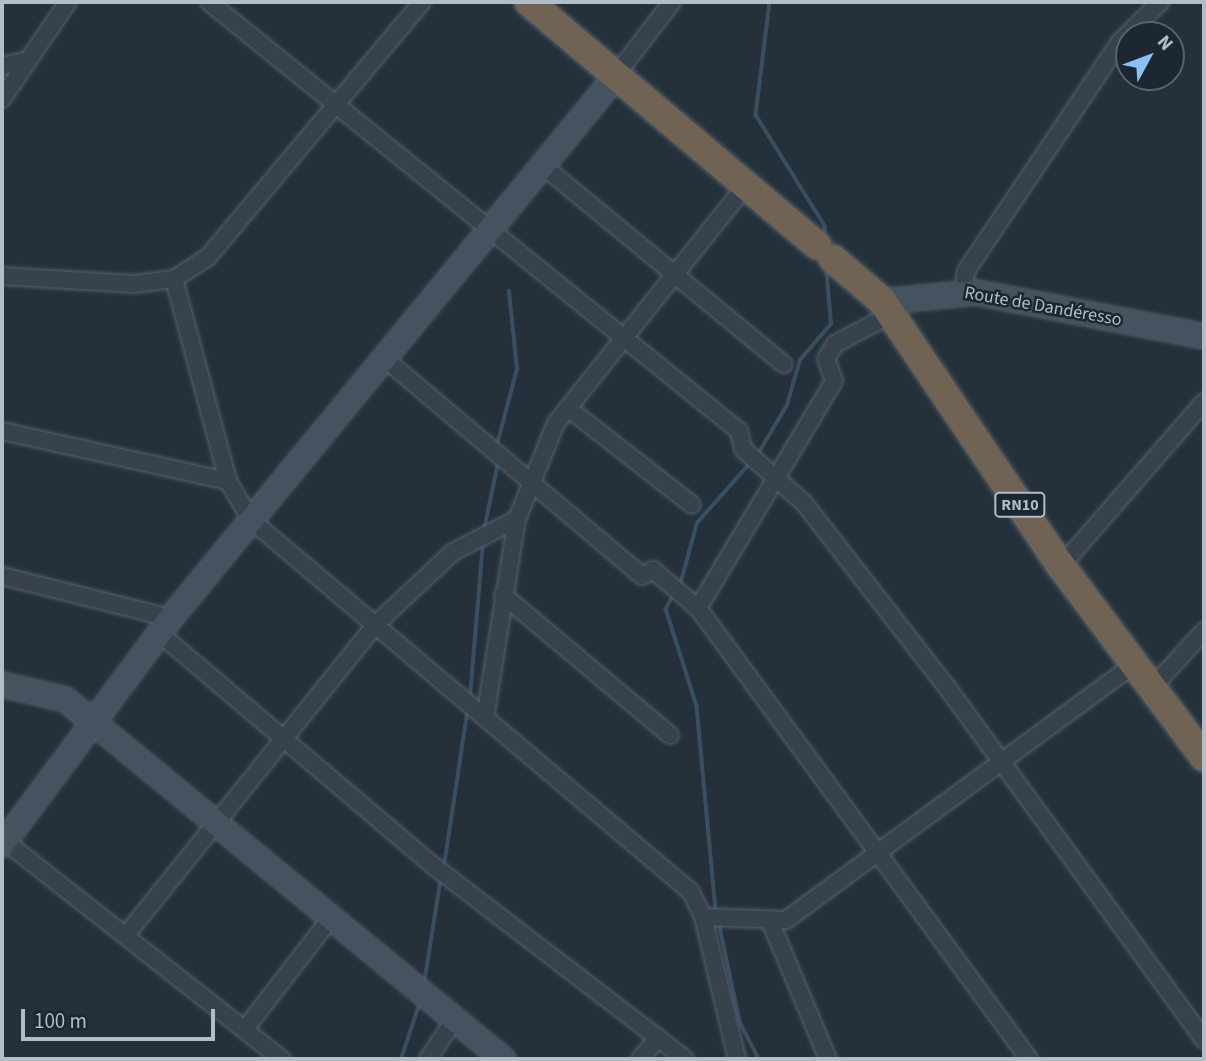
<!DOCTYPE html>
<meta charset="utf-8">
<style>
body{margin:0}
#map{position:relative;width:1206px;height:1061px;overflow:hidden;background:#24313b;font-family:"Source Sans 3",sans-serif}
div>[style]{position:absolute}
.stream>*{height:3.5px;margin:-1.75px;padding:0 1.75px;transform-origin:1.75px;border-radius:1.75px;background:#384f62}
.roads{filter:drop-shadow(0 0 2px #55606a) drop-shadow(0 0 2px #55606a)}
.street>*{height:16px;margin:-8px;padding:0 8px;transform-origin:8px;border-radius:8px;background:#37424c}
.secondary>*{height:23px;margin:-11.5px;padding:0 11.5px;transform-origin:11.5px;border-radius:11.5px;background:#45525f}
.highway>*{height:28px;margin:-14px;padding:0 14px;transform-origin:14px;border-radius:14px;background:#716354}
span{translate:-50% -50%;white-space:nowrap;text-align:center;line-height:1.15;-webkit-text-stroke:5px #1c2731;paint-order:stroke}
.shield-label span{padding:2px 5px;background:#1c2731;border:2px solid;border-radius:5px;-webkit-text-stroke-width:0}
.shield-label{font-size:16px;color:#b3bdc7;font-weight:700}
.street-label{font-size:18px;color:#b3bdc7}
.frame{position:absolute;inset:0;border:4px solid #b3bdc7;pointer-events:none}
.north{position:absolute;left:1115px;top:21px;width:70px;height:70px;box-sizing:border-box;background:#1c2731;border:2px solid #58636d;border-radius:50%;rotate:49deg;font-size:19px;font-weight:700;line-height:28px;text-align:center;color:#b3bdc7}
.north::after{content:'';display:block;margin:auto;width:24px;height:32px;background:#8ac0f5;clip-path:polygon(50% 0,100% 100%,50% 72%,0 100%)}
.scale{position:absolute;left:21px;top:1009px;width:194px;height:32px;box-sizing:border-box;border:4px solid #b3bdc7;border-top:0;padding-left:9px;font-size:21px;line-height:24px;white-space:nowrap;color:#b3bdc7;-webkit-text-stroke:5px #1c2731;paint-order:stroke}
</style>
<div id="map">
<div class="stream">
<i style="left:770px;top:2px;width:114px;rotate:97.1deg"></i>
<i style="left:756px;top:115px;width:131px;rotate:58.1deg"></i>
<i style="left:825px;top:226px;width:12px;rotate:90deg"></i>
<i style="left:497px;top:445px;width:79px;rotate:-75.3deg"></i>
<i style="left:517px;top:369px;width:78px;rotate:-95.9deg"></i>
<i style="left:758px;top:454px;width:57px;rotate:-59.4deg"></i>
<i style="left:787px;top:405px;width:47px;rotate:-73.9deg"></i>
<i style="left:800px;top:360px;width:48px;rotate:-49.3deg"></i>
<i style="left:831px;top:324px;width:58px;rotate:-94.9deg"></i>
<i style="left:484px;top:530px;width:68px;rotate:-78.2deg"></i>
<i style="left:680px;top:585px;width:64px;rotate:-74.7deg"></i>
<i style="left:697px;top:523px;width:81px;rotate:-48.5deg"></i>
<i style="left:674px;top:595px;width:16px;rotate:120deg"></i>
<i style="left:666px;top:609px;width:102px;rotate:72.3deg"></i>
<i style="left:697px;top:706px;width:206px;rotate:84.7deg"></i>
<i style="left:470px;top:697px;width:157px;rotate:-85.2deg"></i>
<i style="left:444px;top:866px;width:160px;rotate:-81.4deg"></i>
<i style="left:719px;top:922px;width:102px;rotate:78.1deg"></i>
<i style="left:740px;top:1022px;width:42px;rotate:62.8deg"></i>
<i style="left:424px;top:984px;width:108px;rotate:-81deg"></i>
<i style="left:401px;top:1059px;width:60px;rotate:-71.6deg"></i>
</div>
<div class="roads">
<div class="street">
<i style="left:209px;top:2px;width:682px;rotate:38.99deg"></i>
<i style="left:739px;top:431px;width:18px;rotate:77deg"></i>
<i style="left:743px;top:449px;width:81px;rotate:41.5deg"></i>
<i style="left:804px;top:503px;width:237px;rotate:52.2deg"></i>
<i style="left:949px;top:690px;width:433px;rotate:53.9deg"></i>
<i style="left:2px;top:66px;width:26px;rotate:-13deg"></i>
<i style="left:616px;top:75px;width:92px;rotate:-52.5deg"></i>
<i style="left:2px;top:99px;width:117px;rotate:-55.8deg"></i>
<i style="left:542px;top:165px;width:313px;rotate:39.5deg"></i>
<i style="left:2px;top:276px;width:132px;rotate:3.5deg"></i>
<i style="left:134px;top:284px;width:40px;rotate:-7.1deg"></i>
<i style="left:174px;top:279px;width:40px;rotate:-32.9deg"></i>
<i style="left:208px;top:257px;width:333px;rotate:-50deg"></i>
<i style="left:174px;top:279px;width:209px;rotate:75deg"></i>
<i style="left:228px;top:481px;width:45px;rotate:59.5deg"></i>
<i style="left:251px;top:520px;width:576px;rotate:40.21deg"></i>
<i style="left:691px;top:892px;width:28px;rotate:64deg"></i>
<i style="left:703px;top:917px;width:83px;rotate:2.1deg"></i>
<i style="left:786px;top:920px;width:432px;rotate:-36.3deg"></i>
<i style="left:964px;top:292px;width:21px;rotate:-85deg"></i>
<i style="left:966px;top:271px;width:276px;rotate:-56.1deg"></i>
<i style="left:1120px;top:42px;width:57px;rotate:-45deg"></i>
<i style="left:890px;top:315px;width:62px;rotate:152.2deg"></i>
<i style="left:835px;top:344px;width:17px;rotate:121deg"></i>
<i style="left:826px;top:359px;width:23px;rotate:70deg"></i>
<i style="left:834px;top:381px;width:265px;rotate:120.9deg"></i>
<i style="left:698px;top:608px;width:559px;rotate:53.72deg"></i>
<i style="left:384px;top:358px;width:338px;rotate:40.2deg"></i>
<i style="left:642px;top:576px;width:13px;rotate:-29deg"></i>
<i style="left:653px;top:570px;width:59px;rotate:40.2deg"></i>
<i style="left:568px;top:408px;width:157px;rotate:38deg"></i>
<i style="left:2px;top:431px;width:231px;rotate:12.5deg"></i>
<i style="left:1061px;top:566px;width:218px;rotate:-48.9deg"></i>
<i style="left:2px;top:576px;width:173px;rotate:14deg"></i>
<i style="left:503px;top:595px;width:218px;rotate:40deg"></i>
<i style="left:159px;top:633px;width:362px;rotate:40.3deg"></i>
<i style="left:435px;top:867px;width:315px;rotate:37.5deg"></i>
<i style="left:1151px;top:689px;width:79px;rotate:-47.6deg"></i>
<i style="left:485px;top:718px;width:202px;rotate:-80.9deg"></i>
<i style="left:517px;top:519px;width:104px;rotate:-67.9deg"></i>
<i style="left:556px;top:423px;width:305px;rotate:-51.4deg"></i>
<i style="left:2px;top:839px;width:356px;rotate:38.2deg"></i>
<i style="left:703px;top:917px;width:146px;rotate:76.5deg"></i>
<i style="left:770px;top:921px;width:150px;rotate:67.2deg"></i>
<i style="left:126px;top:935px;width:398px;rotate:-51.2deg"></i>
<i style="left:375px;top:625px;width:107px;rotate:-43.1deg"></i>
<i style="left:453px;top:552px;width:72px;rotate:-27.3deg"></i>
<i style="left:245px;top:1029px;width:139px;rotate:-52.3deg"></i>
<i style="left:428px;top:1059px;width:47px;rotate:-56.3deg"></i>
<i style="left:640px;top:1059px;width:28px;rotate:-49deg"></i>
</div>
<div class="secondary">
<i style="left:882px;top:301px;width:94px;rotate:-5.5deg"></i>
<i style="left:976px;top:292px;width:232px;rotate:10.9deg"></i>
<i style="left:2px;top:684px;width:65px;rotate:13.4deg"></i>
<i style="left:65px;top:699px;width:567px;rotate:39.42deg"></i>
<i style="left:2px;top:844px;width:282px;rotate:-53.4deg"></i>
<i style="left:170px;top:618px;width:703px;rotate:-50.6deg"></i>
</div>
<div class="highway">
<i style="left:529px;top:2px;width:377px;rotate:40.2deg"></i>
<i style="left:833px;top:259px;width:65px;rotate:40.6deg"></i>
<i style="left:882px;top:301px;width:320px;rotate:56deg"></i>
<i style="left:1061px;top:566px;width:239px;rotate:53.2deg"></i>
</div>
</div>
<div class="shield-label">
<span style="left:1020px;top:505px">RN10</span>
</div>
<div class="street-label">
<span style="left:1043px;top:307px;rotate:10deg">Route de Dandéresso</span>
</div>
<div class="frame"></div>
<div class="north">N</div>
<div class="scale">100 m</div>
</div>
